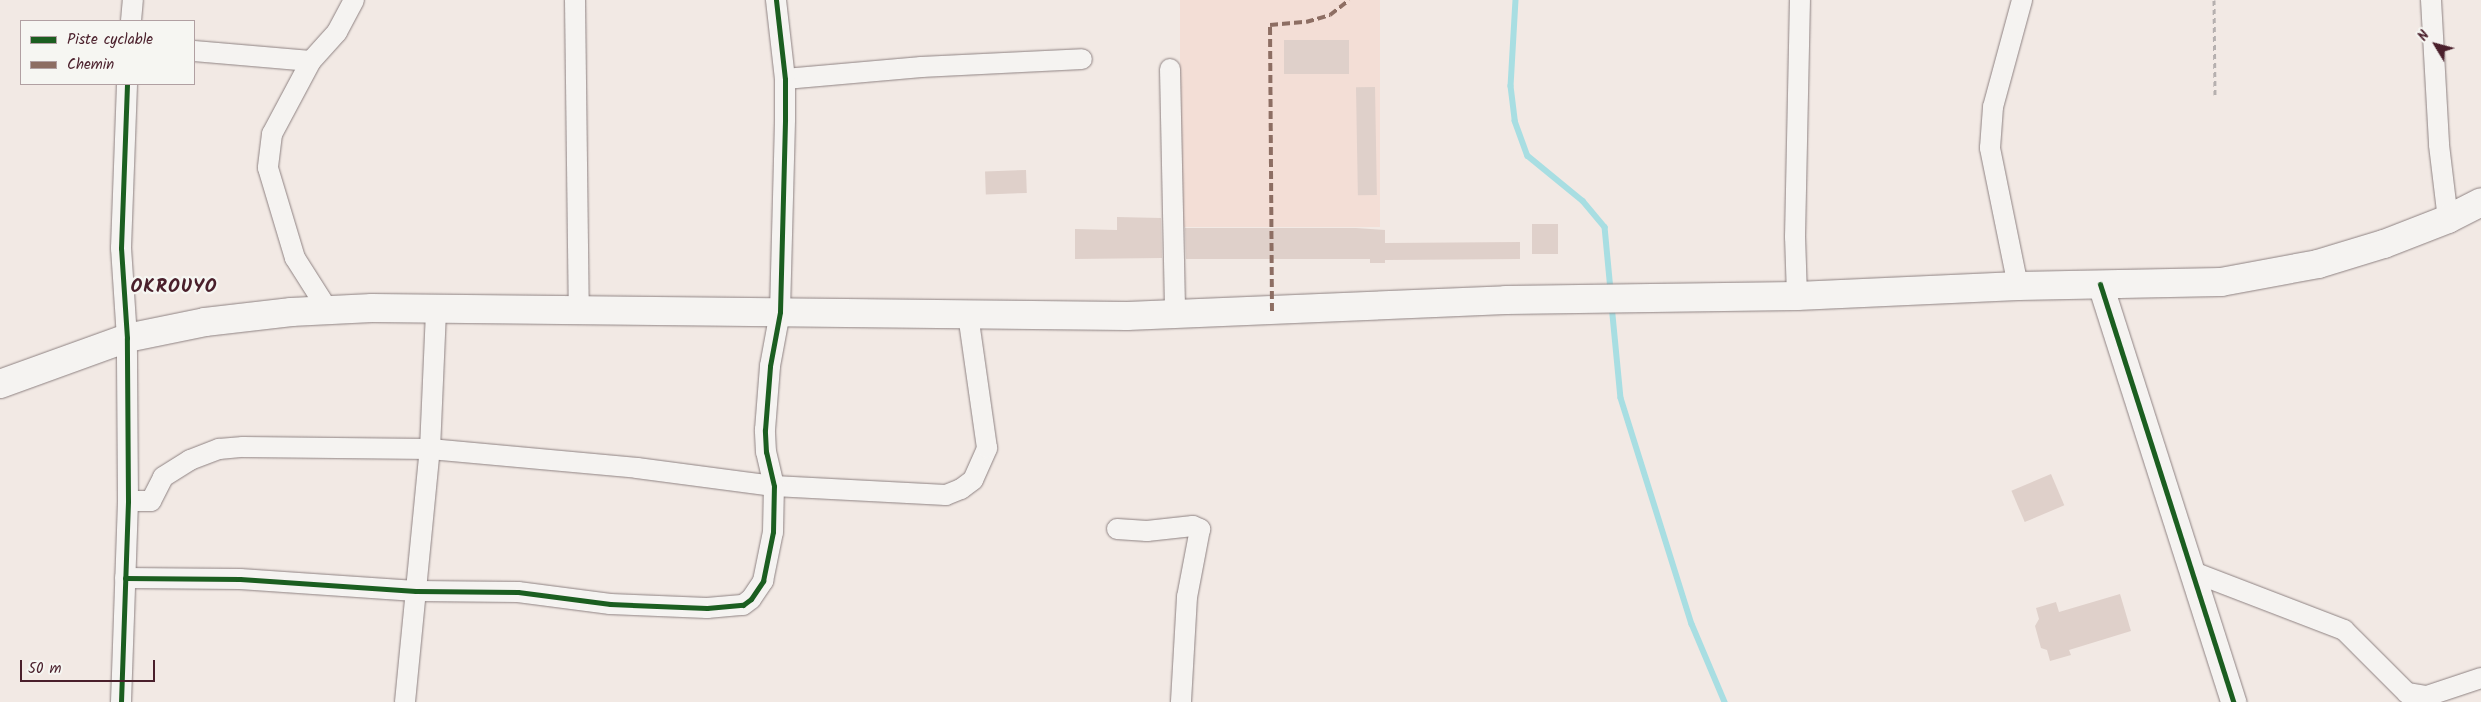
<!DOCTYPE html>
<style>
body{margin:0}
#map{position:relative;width:2481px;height:702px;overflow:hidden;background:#f2e9e4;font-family:Kalam,sans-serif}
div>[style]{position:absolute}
.built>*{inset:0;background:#f3ded6;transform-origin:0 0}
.stream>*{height:5.5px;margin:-2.75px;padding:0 2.75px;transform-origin:2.75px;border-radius:2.75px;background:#a8dee2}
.building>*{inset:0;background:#dfd0ca;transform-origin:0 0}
.path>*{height:3px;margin-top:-1.5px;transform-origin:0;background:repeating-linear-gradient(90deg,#b6b0af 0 5px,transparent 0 9px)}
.roads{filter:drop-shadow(0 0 1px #8e8282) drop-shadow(0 0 1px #8e8282)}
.minor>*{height:20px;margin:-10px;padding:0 10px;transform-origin:10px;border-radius:10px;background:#f5f3f1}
.tertiary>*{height:25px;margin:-12.5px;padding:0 12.5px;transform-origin:12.5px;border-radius:12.5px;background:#f5f3f1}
.secondary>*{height:28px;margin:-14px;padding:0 14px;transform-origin:14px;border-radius:14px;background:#f5f3f1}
.quiet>*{height:4px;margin-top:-2px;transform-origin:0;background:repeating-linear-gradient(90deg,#8d6e63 0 8px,transparent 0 12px)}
.cycleway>*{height:5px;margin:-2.5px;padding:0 2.5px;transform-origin:2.5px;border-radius:2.5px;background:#1b5e20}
span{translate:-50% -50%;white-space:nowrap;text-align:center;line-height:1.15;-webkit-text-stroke:4.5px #f6f6f2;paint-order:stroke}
.district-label{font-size:19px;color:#4a1f2b;font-weight:700;letter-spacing:1px}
.legend{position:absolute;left:20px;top:20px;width:175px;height:65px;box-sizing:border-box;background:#f6f6f2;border:1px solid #b1a0a2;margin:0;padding:6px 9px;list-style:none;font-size:15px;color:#4a1f2b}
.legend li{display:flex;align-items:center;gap:10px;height:25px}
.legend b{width:25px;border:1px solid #b1a0a2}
.north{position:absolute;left:2411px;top:20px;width:50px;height:50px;-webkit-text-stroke:4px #f6f6f2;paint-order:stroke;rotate:307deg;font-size:14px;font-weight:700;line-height:20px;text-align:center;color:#4a1f2b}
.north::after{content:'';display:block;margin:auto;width:18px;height:22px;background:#4a1f2b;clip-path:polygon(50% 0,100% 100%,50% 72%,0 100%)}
.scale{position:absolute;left:20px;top:660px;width:135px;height:22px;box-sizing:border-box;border:2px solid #4a1f2b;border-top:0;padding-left:6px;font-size:15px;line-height:18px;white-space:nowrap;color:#4a1f2b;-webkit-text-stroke:4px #f6f6f2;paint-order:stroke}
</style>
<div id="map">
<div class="built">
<i style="left:1180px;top:0;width:200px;height:227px"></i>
</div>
<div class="stream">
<i style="left:1516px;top:0;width:86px;rotate:93.3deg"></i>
<i style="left:1511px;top:86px;width:35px;rotate:83deg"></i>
<i style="left:1515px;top:121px;width:37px;rotate:70deg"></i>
<i style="left:1528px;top:156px;width:71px;rotate:39.3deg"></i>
<i style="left:1583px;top:201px;width:34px;rotate:50deg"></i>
<i style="left:1605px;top:227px;width:64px;rotate:84.6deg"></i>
<i style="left:1612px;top:305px;width:93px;rotate:84.5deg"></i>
<i style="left:1621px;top:398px;width:237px;rotate:72.6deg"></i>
<i style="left:1692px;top:624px;width:85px;rotate:67.1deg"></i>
</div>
<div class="building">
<i style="left:1349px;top:40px;width:34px;height:65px;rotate:90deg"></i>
<i style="left:1375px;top:87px;width:108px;height:19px;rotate:89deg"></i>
<i style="left:1026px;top:170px;width:23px;height:41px;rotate:88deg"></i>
<i style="clip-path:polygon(1117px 217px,1161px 218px,1162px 258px,1075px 259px,1075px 229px,1117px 230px)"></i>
<i style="left:1558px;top:224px;width:30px;height:26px;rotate:90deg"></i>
<i style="clip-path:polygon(1185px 228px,1356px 228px,1385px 230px,1385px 243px,1520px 242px,1520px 259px,1385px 260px,1385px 263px,1370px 263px,1370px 259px,1186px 259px)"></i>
<i style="left:2051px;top:474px;width:34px;height:43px;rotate:67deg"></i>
<i style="clip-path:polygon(2120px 594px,2131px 631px,2069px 650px,2071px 655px,2050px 661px,2047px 650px,2041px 648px,2035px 626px,2039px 619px,2036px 608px,2056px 602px,2059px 612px)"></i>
</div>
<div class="path">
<i style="left:2214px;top:0;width:95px;rotate:89.4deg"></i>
</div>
<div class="roads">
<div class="minor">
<i style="left:575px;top:0;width:312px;rotate:89.3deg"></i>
<i style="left:2431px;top:0;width:145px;rotate:86.8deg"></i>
<i style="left:2439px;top:145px;width:75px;rotate:83.1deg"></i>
<i style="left:131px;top:21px;width:21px;rotate:-85deg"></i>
<i style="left:194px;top:51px;width:117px;rotate:4.9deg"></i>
<i style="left:311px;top:61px;width:39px;rotate:-48deg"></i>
<i style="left:337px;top:32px;width:36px;rotate:-62deg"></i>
<i style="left:311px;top:61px;width:83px;rotate:118.1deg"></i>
<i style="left:272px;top:134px;width:34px;rotate:97deg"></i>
<i style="left:268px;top:168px;width:94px;rotate:73.3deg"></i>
<i style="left:295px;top:258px;width:62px;rotate:57.6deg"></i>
<i style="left:1170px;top:69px;width:246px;rotate:88.8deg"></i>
<i style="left:785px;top:79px;width:137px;rotate:-5deg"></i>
<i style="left:921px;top:67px;width:161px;rotate:-2.8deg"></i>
<i style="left:2018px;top:286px;width:141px;rotate:-101.5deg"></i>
<i style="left:1990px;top:148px;width:41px;rotate:-85.8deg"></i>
<i style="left:1993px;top:107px;width:111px;rotate:-74.8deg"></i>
<i style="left:1797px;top:296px;width:59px;rotate:-91.9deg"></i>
<i style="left:1795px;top:237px;width:237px;rotate:-88.8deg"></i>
<i style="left:128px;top:501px;width:23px"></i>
<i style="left:151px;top:501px;width:27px;rotate:-63deg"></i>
<i style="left:163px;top:477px;width:32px;rotate:-32deg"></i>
<i style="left:190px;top:460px;width:31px;rotate:-21deg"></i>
<i style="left:219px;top:449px;width:24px;rotate:-5deg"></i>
<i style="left:243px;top:447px;width:187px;rotate:0.6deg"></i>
<i style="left:430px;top:449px;width:208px;rotate:5.2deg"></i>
<i style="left:637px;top:468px;width:138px;rotate:7.5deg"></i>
<i style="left:774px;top:486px;width:172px;rotate:3deg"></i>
<i style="left:946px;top:495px;width:16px;rotate:-22deg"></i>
<i style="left:961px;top:489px;width:15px;rotate:-37deg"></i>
<i style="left:973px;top:480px;width:35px;rotate:-66deg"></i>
<i style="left:987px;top:448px;width:134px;rotate:-98.1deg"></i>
<i style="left:1117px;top:529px;width:30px;rotate:4deg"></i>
<i style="left:1147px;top:531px;width:46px;rotate:-6.2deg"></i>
<i style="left:1193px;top:526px;width:8px;rotate:23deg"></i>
<i style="left:1200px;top:529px;width:69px;rotate:100.8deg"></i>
<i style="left:1187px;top:597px;width:105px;rotate:93.3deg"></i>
<i style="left:2193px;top:572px;width:162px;rotate:21deg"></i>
<i style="left:2344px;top:630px;width:89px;rotate:45deg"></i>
<i style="left:2407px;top:693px;width:20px;rotate:9deg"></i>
<i style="left:2427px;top:696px;width:57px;rotate:-18.4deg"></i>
<i style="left:125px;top:578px;width:115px;rotate:0.5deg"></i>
<i style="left:240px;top:579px;width:176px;rotate:3.9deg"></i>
<i style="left:416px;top:591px;width:102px;rotate:0.6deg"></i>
<i style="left:518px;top:592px;width:93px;rotate:7.4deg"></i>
<i style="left:610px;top:604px;width:97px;rotate:2.4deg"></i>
<i style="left:707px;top:608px;width:36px;rotate:-5deg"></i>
<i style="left:743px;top:605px;width:10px;rotate:-37deg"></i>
<i style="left:751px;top:599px;width:22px;rotate:-56deg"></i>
<i style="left:763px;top:581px;width:50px;rotate:-78.5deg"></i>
<i style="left:773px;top:532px;width:46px;rotate:-88.8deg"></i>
<i style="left:774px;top:486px;width:35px;rotate:-103deg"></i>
<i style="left:766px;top:452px;width:22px;rotate:-93deg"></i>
<i style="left:765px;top:430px;width:64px;rotate:-85.5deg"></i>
<i style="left:770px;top:366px;width:55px;rotate:-79.5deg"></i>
<i style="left:780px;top:312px;width:193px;rotate:-88.5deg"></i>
<i style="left:785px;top:119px;width:40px;rotate:-90deg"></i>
<i style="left:785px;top:79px;width:80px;rotate:-96.5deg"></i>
<i style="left:121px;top:702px;width:201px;rotate:-88deg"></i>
<i style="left:128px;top:501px;width:163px;rotate:-90.4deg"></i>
<i style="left:127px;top:338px;width:90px;rotate:-93.8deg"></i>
<i style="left:121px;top:248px;width:164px;rotate:-87.9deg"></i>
<i style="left:405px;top:702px;width:254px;rotate:-84.4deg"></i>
<i style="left:430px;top:449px;width:140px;rotate:-87.5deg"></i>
</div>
<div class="tertiary">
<i style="left:2100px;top:284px;width:439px;rotate:72.3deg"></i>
</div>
<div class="secondary">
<i style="left:0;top:384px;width:135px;rotate:-19.9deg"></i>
<i style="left:127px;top:338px;width:80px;rotate:-11.6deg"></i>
<i style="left:205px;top:322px;width:87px;rotate:-6.6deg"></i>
<i style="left:291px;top:312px;width:81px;rotate:-2.8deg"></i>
<i style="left:372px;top:308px;width:755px;rotate:0.61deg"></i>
<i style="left:1127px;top:316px;width:379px;rotate:-2.4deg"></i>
<i style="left:1506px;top:300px;width:291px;rotate:-0.8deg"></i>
<i style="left:1797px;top:296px;width:221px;rotate:-2.6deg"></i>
<i style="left:2018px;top:286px;width:203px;rotate:-1.1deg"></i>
<i style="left:2221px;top:282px;width:99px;rotate:-10.5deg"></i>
<i style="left:2318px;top:264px;width:69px;rotate:-16.9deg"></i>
<i style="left:2384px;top:244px;width:69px;rotate:-21.3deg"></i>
<i style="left:2448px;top:219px;width:37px;rotate:-27deg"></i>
</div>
</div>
<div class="quiet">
<i style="left:1272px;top:311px;width:286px;rotate:-90.4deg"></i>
<i style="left:1270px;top:25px;width:36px;rotate:-5deg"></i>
<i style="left:1306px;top:22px;width:25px;rotate:-16deg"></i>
<i style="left:1330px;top:15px;width:24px;rotate:-38deg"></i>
</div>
<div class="cycleway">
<i style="left:2100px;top:284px;width:439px;rotate:72.3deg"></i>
<i style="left:125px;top:578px;width:115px;rotate:0.5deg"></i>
<i style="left:240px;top:579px;width:176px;rotate:3.9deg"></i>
<i style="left:416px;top:591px;width:102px;rotate:0.6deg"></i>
<i style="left:518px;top:592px;width:93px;rotate:7.4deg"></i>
<i style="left:610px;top:604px;width:97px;rotate:2.4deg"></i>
<i style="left:707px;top:608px;width:36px;rotate:-5deg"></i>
<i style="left:743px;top:605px;width:10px;rotate:-37deg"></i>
<i style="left:751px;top:599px;width:22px;rotate:-56deg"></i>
<i style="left:763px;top:581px;width:50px;rotate:-78.5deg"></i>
<i style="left:773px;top:532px;width:46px;rotate:-88.8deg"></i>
<i style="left:774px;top:486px;width:35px;rotate:-103deg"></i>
<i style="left:766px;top:452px;width:22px;rotate:-93deg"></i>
<i style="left:765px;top:430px;width:64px;rotate:-85.5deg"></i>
<i style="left:770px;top:366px;width:55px;rotate:-79.5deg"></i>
<i style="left:780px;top:312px;width:193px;rotate:-88.5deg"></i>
<i style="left:785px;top:119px;width:40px;rotate:-90deg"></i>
<i style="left:785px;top:79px;width:80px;rotate:-96.5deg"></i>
<i style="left:121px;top:702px;width:201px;rotate:-88deg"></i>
<i style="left:128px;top:501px;width:163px;rotate:-90.4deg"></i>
<i style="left:127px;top:338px;width:90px;rotate:-93.8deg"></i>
<i style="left:121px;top:248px;width:164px;rotate:-87.9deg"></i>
</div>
<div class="district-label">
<span style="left:174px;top:288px">OKROUYO</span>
</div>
<ul class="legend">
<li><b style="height:6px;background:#1b5e20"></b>Piste cyclable</li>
<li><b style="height:6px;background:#8d6e63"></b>Chemin</li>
</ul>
<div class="north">N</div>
<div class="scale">50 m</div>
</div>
